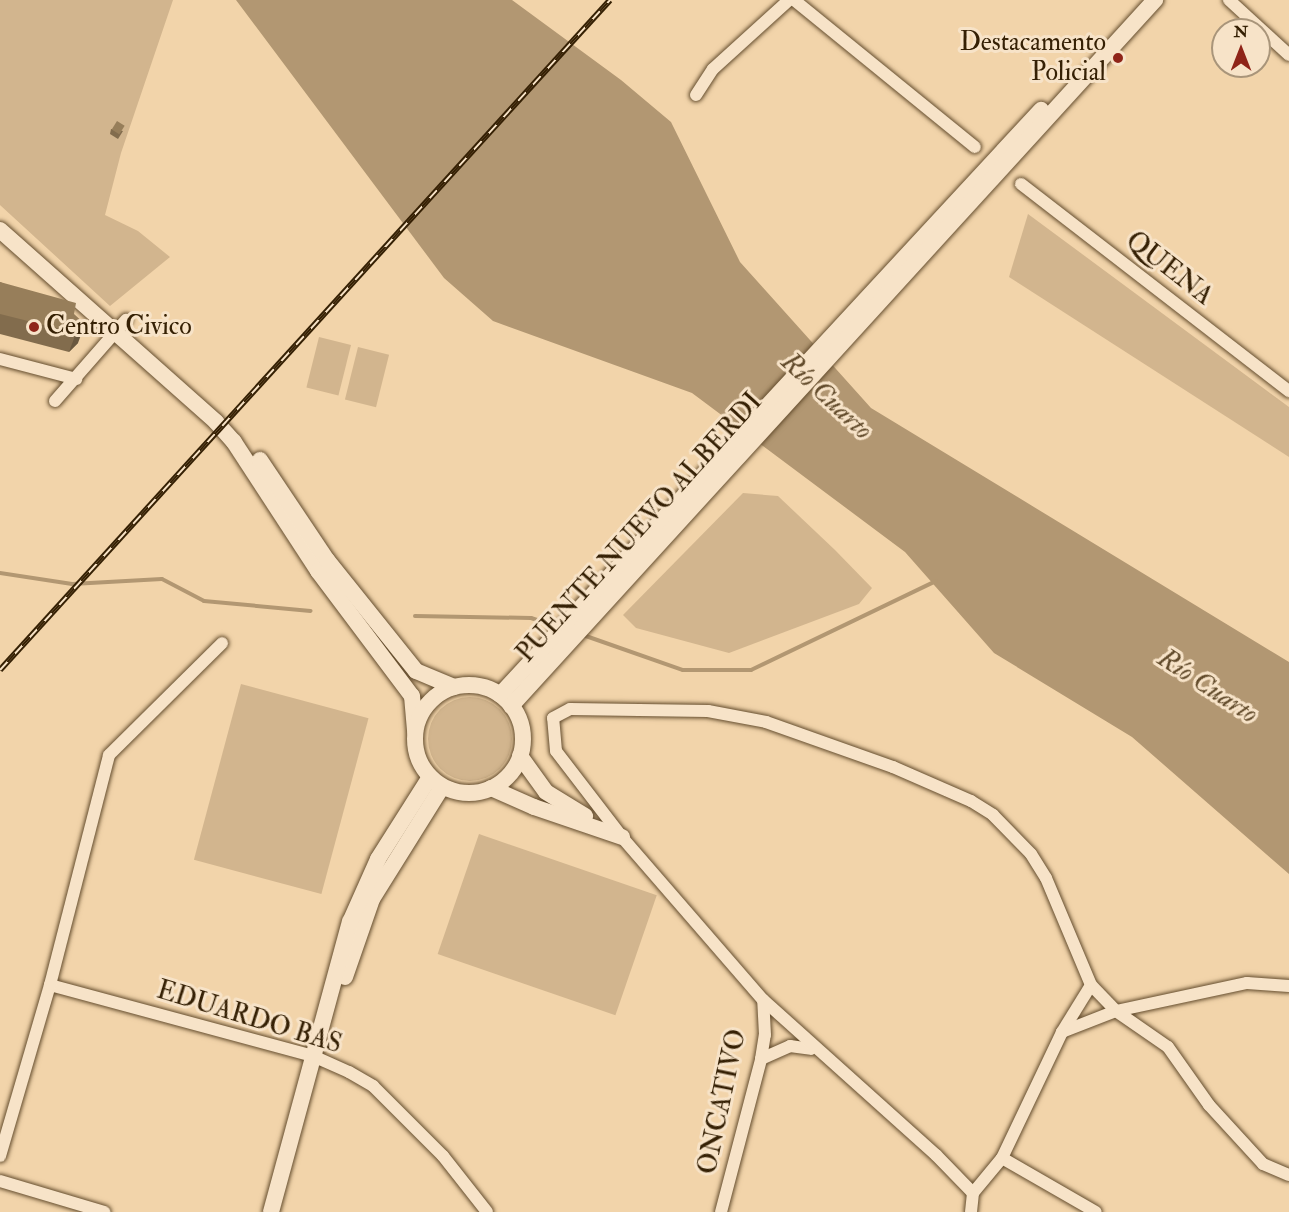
<!DOCTYPE html>
<meta charset="utf-8">
<style>
body{margin:0}
#map{position:relative;width:1289px;height:1212px;overflow:hidden;background:#f2d4aa;font-family:"IM FELL Double Pica",serif}
div>[style]{position:absolute}
.green>*{inset:0;background:#d2b58e;transform-origin:0 0}
.round{border-radius:50%}
.water>*{inset:0;background:#b29772}
.stream>*{height:4px;margin:-2px;padding:0 2px;transform-origin:2px;border-radius:2px;background:#b29772}
.roads{filter:drop-shadow(0 0 2px #644d2e) drop-shadow(0 0 2px #644d2e)}
.street>*{height:12px;margin:-6px;padding:0 6px;transform-origin:6px;border-radius:6px;background:#f7e3c8}
.secondary>*{height:16px;margin:-8px;padding:0 8px;transform-origin:8px;border-radius:8px;background:#f7e3c8}
.secondary>.ring{margin:-8px;padding:0;box-sizing:content-box;background:none;border:16px solid #f7e3c8;border-radius:50%}
.rail>*{height:6px;margin-top:-3px;transform-origin:0;background:repeating-linear-gradient(90deg,#f7e3c8 0 11px,#352004 0 22px);box-sizing:border-box;border-block:2px solid #352004}
.wall>*{inset:0;background:#826c4d}
.shaded-wall>*{inset:0;background:#6a583f}
.building>*{inset:0;background:#977e5a;transform-origin:0 0}
.dots>*{width:16px;height:16px;translate:-50% -50%;box-sizing:border-box;border:3px solid #f7e3c8;border-radius:50%}
span{translate:-50% -50%;white-space:nowrap;text-align:center;line-height:1.15;-webkit-text-stroke:6px #f7e3c8;paint-order:stroke}
.poi-label{font-size:26px;color:#352004}
.right{translate:-100% -50%;text-align:right}
.left{translate:0 -50%;text-align:left}
.street-label{font-size:26px;color:#352004}
.water-label{font-size:27px;color:#614a2a;font-style:italic}
.north{position:absolute;left:1211px;top:18px;width:60px;height:60px;box-sizing:border-box;background:#f7e3c8;border:2px solid #a9957a;border-radius:50%;rotate:0deg;font-size:16px;font-weight:700;line-height:24px;text-align:center;color:#352004}
.north::after{content:'';display:block;margin:auto;width:21px;height:27px;background:#8f2418;clip-path:polygon(50% 0,100% 100%,50% 72%,0 100%)}
</style>
<div id="map">
<div class="green">
<i style="clip-path:polygon(0 0,173px 0,121px 153px,105px 215px,138px 231px,170px 257px,110px 306px,0 205px)"></i>
<i style="clip-path:polygon(1028px 214px,1289px 407px,1289px 457px,1009px 277px)"></i>
<i style="left:319px;top:337px;width:33px;height:52px;rotate:14deg"></i>
<i style="left:358px;top:347px;width:32px;height:54px;rotate:14deg"></i>
<i style="clip-path:polygon(743px 493px,778px 496px,835px 550px,872px 588px,859px 604px,729px 653px,636px 628px,623px 615px)"></i>
<i style="left:241px;top:684px;width:132px;height:182px;rotate:15deg"></i>
<i class="round" style="left:428px;top:697px;width:84px;height:84px"></i>
<i style="left:479px;top:834px;width:188px;height:127px;rotate:19deg"></i>
</div>
<div class="water">
<i style="clip-path:polygon(236px 0,512px 0,621px 80px,671px 122px,740px 262px,871px 408px,1289px 662px,1289px 874px,1132px 737px,994px 653px,905px 552px,692px 393px,493px 321px,444px 278px)"></i>
</div>
<div class="stream">
<i style="left:0;top:573px;width:73px;rotate:8.7deg"></i>
<i style="left:72px;top:584px;width:90px;rotate:-3.2deg"></i>
<i style="left:162px;top:579px;width:47px;rotate:27.6deg"></i>
<i style="left:204px;top:601px;width:107px;rotate:5.3deg"></i>
<i style="left:415px;top:616px;width:116px;rotate:1deg"></i>
<i style="left:531px;top:618px;width:26px;rotate:18deg"></i>
<i style="left:583px;top:635px;width:106px;rotate:19.3deg"></i>
<i style="left:683px;top:670px;width:68px"></i>
<i style="left:751px;top:670px;width:205px;rotate:-25.7deg"></i>
</div>
<div class="roads">
<div class="street">
<i style="left:794px;top:0;width:233px;rotate:39.1deg"></i>
<i style="left:1229px;top:0;width:81px;rotate:42.5deg"></i>
<i style="left:696px;top:95px;width:31px;rotate:-57deg"></i>
<i style="left:713px;top:69px;width:103px;rotate:-42.2deg"></i>
<i style="left:1021px;top:184px;width:339px;rotate:37.7deg"></i>
<i style="left:0;top:359px;width:79px;rotate:14.7deg"></i>
<i style="left:55px;top:401px;width:108px;rotate:-48.8deg"></i>
<i style="left:50px;top:985px;width:272px;rotate:15.1deg"></i>
<i style="left:313px;top:1056px;width:39px;rotate:24deg"></i>
<i style="left:349px;top:1072px;width:28px;rotate:30deg"></i>
<i style="left:373px;top:1086px;width:99px;rotate:45deg"></i>
<i style="left:443px;top:1156px;width:71px;rotate:51.8deg"></i>
<i style="left:1062px;top:1032px;width:55px;rotate:-58.3deg"></i>
<i style="left:761px;top:1059px;width:32px;rotate:-24deg"></i>
<i style="left:790px;top:1046px;width:21px;rotate:8deg"></i>
<i style="left:0;top:1156px;width:178px;rotate:-73.7deg"></i>
<i style="left:50px;top:985px;width:237px;rotate:-75.6deg"></i>
<i style="left:109px;top:755px;width:159px;rotate:-44.7deg"></i>
<i style="left:1002px;top:1158px;width:108px;rotate:29.9deg"></i>
<i style="left:0;top:1181px;width:109px;rotate:16.6deg"></i>
<i style="left:973px;top:1193px;width:53px;rotate:-134.2deg"></i>
<i style="left:936px;top:1155px;width:232px;rotate:-138.1deg"></i>
<i style="left:763px;top:1000px;width:216px;rotate:-130.9deg"></i>
<i style="left:622px;top:837px;width:108px;rotate:-127.5deg"></i>
<i style="left:556px;top:751px;width:33px;rotate:-95deg"></i>
<i style="left:553px;top:718px;width:19px;rotate:-28deg"></i>
<i style="left:570px;top:709px;width:138px;rotate:0.8deg"></i>
<i style="left:708px;top:711px;width:59px;rotate:10.7deg"></i>
<i style="left:766px;top:722px;width:135px;rotate:19.5deg"></i>
<i style="left:893px;top:767px;width:85px;rotate:23.6deg"></i>
<i style="left:971px;top:801px;width:26px;rotate:32deg"></i>
<i style="left:993px;top:815px;width:54px;rotate:45.7deg"></i>
<i style="left:1031px;top:854px;width:28px;rotate:58deg"></i>
<i style="left:1046px;top:878px;width:116px;rotate:67.2deg"></i>
<i style="left:1091px;top:985px;width:36px;rotate:46deg"></i>
<i style="left:1116px;top:1011px;width:134px;rotate:-12.1deg"></i>
<i style="left:1247px;top:983px;width:42px;rotate:4.1deg"></i>
<i style="left:721px;top:1212px;width:158px;rotate:-75.3deg"></i>
<i style="left:761px;top:1059px;width:24px;rotate:-81deg"></i>
<i style="left:765px;top:1035px;width:35px;rotate:-93deg"></i>
<i style="left:971px;top:1212px;width:19px;rotate:-84deg"></i>
<i style="left:973px;top:1193px;width:45px;rotate:-50.4deg"></i>
<i style="left:1002px;top:1158px;width:140px;rotate:-64.5deg"></i>
<i style="left:1062px;top:1032px;width:58px;rotate:-21.3deg"></i>
<i style="left:1116px;top:1011px;width:63px;rotate:34.7deg"></i>
<i style="left:1168px;top:1047px;width:71px;rotate:54.7deg"></i>
<i style="left:1209px;top:1105px;width:80px;rotate:47.5deg"></i>
<i style="left:1263px;top:1164px;width:28px;rotate:23deg"></i>
</div>
<div class="secondary">
<i style="left:0;top:230px;width:289px;rotate:41.6deg"></i>
<i style="left:216px;top:422px;width:27px;rotate:48deg"></i>
<i style="left:234px;top:442px;width:154px;rotate:56.9deg"></i>
<i style="left:318px;top:571px;width:156px;rotate:53.1deg"></i>
<i style="left:412px;top:696px;width:36px;rotate:85deg"></i>
<i style="left:260px;top:460px;width:120px;rotate:56.2deg"></i>
<i style="left:327px;top:560px;width:142px;rotate:51.3deg"></i>
<i style="left:416px;top:671px;width:41px;rotate:22.8deg"></i>
<i class="ring" style="left:415px;top:685px;width:92px;height:92px"></i>
<i style="left:500px;top:695px;width:797px;rotate:-47.24deg"></i>
<i style="left:511px;top:706px;width:956px;rotate:-47.63deg"></i>
<i style="left:520px;top:756px;width:44px;rotate:54.2deg"></i>
<i style="left:546px;top:792px;width:46px;rotate:31.6deg"></i>
<i style="left:491px;top:788px;width:47px;rotate:23.8deg"></i>
<i style="left:534px;top:807px;width:93px;rotate:18.8deg"></i>
<i style="left:345px;top:977px;width:83px;rotate:-70.9deg"></i>
<i style="left:372px;top:899px;width:132px;rotate:-58deg"></i>
<i style="left:271px;top:1212px;width:301px;rotate:-74.8deg"></i>
<i style="left:350px;top:922px;width:69px;rotate:-66deg"></i>
<i style="left:378px;top:859px;width:97px;rotate:-57.6deg"></i>
</div>
</div>
<div class="rail">
<i style="left:0;top:670px;width:906px;rotate:-47.68deg"></i>
</div>
<div class="wall">
<i style="clip-path:polygon(111px 129px,123px 131px,118px 139px,110px 134px)"></i>
<i style="clip-path:polygon(0 282px,74px 314px,78px 343px,69px 352px,0 334px)"></i>
</div>
<div class="shaded-wall">
<i style="clip-path:polygon(85px 324px,78px 343px,69px 352px,76px 333px)"></i>
</div>
<div class="building">
<i style="left:117px;top:121px;width:9px;height:10px;rotate:32deg"></i>
<i style="clip-path:polygon(0 282px,76px 303px,74px 314px,85px 324px,76px 333px,0 314px)"></i>
</div>
<div class="dots">
<i style="left:1118px;top:58px;background:#8f2418"></i>
<i style="left:34px;top:327px;background:#8f2418"></i>
</div>
<div class="poi-label">
<span class="right" style="left:1106px;top:58px">Destacamento<br>Policial</span>
<span class="left" style="left:46px;top:327px">Centro Civico</span>
</div>
<div class="street-label">
<span style="left:1169px;top:269px;rotate:38deg">QUENA</span>
<span style="left:640px;top:528px;rotate:-48deg">PUENTE NUEVO ALBERDI</span>
<span style="left:249px;top:1018px;rotate:17deg">EDUARDO BAS</span>
<span style="left:723px;top:1102px;rotate:-78deg">ONCATIVO</span>
</div>
<div class="water-label">
<span style="left:827px;top:396px;rotate:43deg">Río Cuarto</span>
<span style="left:1208px;top:686px;rotate:33deg">Río Cuarto</span>
</div>
<div class="north">N</div>
</div>
